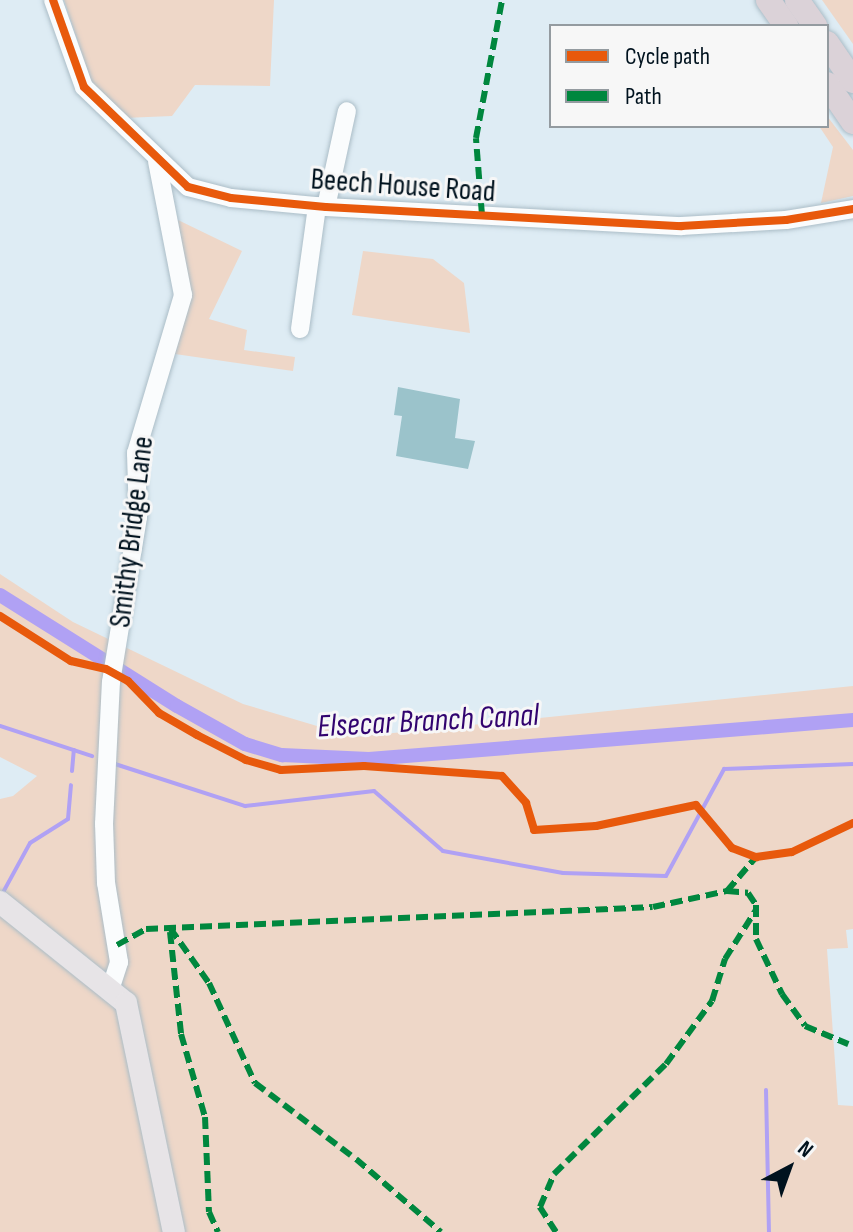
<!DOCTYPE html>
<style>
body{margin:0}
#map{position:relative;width:853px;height:1232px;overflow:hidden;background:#deecf4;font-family:"Sofia Sans Condensed",sans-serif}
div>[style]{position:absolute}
.green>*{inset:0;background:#eed7c8}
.stream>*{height:4px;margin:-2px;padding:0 2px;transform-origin:2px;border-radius:2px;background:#b0a1f4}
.canal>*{height:14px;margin:-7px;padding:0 7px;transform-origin:7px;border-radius:7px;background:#b0a1f4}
.building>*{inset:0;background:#9bc3cb}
.roads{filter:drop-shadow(0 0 2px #abbdc7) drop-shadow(0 0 2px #abbdc7)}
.minor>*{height:18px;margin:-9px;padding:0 9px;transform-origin:9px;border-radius:9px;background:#fafcfd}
.major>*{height:22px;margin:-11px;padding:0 11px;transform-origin:11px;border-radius:11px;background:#e7e4e7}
.highway>*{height:24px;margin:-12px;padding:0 12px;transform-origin:12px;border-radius:12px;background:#dbd2d8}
.quiet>*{height:6px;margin-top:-3px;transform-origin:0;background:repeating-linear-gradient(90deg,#00873e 0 12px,transparent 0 18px)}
.cycleway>*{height:8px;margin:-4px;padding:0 4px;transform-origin:4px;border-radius:4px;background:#e8590c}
span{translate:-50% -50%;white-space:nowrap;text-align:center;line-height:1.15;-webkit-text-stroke:6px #f7f7f7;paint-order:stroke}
.street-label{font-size:30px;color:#00121e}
.water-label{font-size:32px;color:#31036f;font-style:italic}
.legend{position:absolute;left:549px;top:24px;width:280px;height:104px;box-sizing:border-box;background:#f7f7f7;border:2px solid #949ba0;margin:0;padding:10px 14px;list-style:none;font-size:24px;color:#00121e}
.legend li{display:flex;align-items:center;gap:16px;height:40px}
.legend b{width:40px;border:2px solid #949ba0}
.north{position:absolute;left:749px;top:1128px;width:80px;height:80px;-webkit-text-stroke:6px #f7f7f7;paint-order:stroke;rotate:41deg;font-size:22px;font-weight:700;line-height:32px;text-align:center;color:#00121e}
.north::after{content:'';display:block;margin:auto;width:28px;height:36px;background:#00121e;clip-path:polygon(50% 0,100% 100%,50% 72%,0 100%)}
</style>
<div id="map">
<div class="green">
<i style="clip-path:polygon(64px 0,274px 0,270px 86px,195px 85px,172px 116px,124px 118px,91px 81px)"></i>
<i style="clip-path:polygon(822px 0,853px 0,853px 44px)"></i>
<i style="clip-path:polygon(827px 116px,853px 150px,853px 196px,821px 203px,833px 147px,819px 126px,827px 126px)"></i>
<i style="clip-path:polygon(178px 220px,242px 251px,209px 319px,247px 330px,244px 350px,295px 357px,293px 371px,175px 354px,191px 298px)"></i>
<i style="clip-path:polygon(363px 251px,433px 259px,464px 283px,470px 333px,352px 315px)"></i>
<i style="clip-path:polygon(0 574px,73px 622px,243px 704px,354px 737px,853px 686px,853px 929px,846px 930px,848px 948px,827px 949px,838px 1105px,853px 1106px,853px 1232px,0 1232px,0 799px,13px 796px,37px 776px,0 757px)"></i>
</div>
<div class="stream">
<i style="left:0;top:726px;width:97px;rotate:18.1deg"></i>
<i style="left:115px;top:764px;width:137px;rotate:17.9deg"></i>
<i style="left:245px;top:806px;width:130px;rotate:-6.6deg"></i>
<i style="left:374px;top:791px;width:91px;rotate:41deg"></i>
<i style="left:443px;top:851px;width:122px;rotate:10.4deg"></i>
<i style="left:563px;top:873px;width:103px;rotate:1.7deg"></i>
<i style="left:666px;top:876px;width:122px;rotate:-61.5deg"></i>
<i style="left:724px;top:769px;width:129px;rotate:-2.2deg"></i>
<i style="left:72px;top:771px;width:21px;rotate:-85deg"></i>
<i style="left:1px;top:896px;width:60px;rotate:-61.3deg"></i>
<i style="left:30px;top:843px;width:45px;rotate:-32.3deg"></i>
<i style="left:68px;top:819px;width:34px;rotate:-85deg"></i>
<i style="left:766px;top:1090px;width:142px;rotate:88.8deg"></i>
</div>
<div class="canal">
<i style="left:0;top:595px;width:209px;rotate:32.1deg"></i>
<i style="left:177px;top:706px;width:78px;rotate:29.2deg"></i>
<i style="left:245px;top:744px;width:39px;rotate:17deg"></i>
<i style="left:282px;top:755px;width:87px;rotate:2.6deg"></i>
<i style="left:369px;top:759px;width:486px;rotate:-4.6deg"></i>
</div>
<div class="building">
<i style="clip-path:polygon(398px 387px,460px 399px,455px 438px,475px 441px,468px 469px,396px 456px,402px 416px,394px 415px)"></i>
</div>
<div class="roads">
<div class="minor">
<i style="left:53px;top:0;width:92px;rotate:70.4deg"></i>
<i style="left:84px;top:87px;width:144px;rotate:43.9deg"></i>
<i style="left:188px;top:187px;width:44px;rotate:14.3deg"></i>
<i style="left:231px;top:198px;width:95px;rotate:5.4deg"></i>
<i style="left:326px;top:207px;width:356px;rotate:3.1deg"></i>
<i style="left:681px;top:226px;width:105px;rotate:-3.3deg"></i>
<i style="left:786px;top:220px;width:68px;rotate:-9.3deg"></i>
<i style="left:326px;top:207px;width:98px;rotate:-77.7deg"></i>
<i style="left:300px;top:329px;width:124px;rotate:-82.1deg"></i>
<i style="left:111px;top:987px;width:26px;rotate:-72deg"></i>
<i style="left:119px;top:962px;width:80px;rotate:-99.3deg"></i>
<i style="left:106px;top:883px;width:59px;rotate:-91.9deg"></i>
<i style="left:104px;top:824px;width:142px;rotate:-87.2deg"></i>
<i style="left:111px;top:682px;width:167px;rotate:-80.7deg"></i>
<i style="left:138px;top:517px;width:64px;rotate:-91.8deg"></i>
<i style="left:136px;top:453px;width:165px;rotate:-73.4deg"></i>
<i style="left:183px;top:295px;width:136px;rotate:-101deg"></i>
</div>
<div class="major">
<i style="left:0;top:902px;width:161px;rotate:38.7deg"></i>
<i style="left:126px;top:1003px;width:234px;rotate:78.2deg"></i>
</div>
<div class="highway">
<i style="left:768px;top:0;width:32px;rotate:55deg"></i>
<i style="left:797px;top:0;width:32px;rotate:55deg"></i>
<i style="left:827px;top:43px;width:46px;rotate:55.6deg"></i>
<i style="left:827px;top:84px;width:46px;rotate:55.6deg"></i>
</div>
</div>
<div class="quiet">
<i style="left:482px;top:215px;width:77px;rotate:-94.5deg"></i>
<i style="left:476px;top:138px;width:140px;rotate:-79.3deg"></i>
<i style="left:727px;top:891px;width:21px;rotate:5deg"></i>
<i style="left:748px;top:893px;width:14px;rotate:56deg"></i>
<i style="left:756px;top:905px;width:34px;rotate:90deg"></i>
<i style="left:756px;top:939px;width:61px;rotate:64.7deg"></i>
<i style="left:782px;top:994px;width:39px;rotate:54deg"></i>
<i style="left:805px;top:1026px;width:47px;rotate:22.7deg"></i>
<i style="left:170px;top:928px;width:67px;rotate:54.7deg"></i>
<i style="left:209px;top:983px;width:110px;rotate:65.3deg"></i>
<i style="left:255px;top:1083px;width:126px;rotate:37deg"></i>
<i style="left:356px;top:1159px;width:112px;rotate:40.7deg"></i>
<i style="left:170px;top:932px;width:103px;rotate:83.8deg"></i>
<i style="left:181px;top:1034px;width:86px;rotate:73.9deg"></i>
<i style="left:205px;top:1117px;width:95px;rotate:87.6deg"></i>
<i style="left:209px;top:1212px;width:22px;rotate:66deg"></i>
<i style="left:117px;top:945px;width:33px;rotate:-29deg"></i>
<i style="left:146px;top:929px;width:507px;rotate:-2.48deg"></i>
<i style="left:653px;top:907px;width:76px;rotate:-12.2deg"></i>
<i style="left:727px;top:891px;width:45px;rotate:-49.5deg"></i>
<i style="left:556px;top:1232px;width:30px;rotate:-123deg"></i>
<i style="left:540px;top:1207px;width:36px;rotate:-67deg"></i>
<i style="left:554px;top:1174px;width:157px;rotate:-44.5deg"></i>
<i style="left:666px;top:1064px;width:78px;rotate:-53.9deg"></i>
<i style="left:712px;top:1001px;width:44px;rotate:-72.8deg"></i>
<i style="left:725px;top:959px;width:58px;rotate:-57.7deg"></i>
</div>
<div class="cycleway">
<i style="left:53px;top:0;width:92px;rotate:70.4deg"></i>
<i style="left:84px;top:87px;width:144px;rotate:43.9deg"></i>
<i style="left:188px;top:187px;width:44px;rotate:14.3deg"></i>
<i style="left:231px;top:198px;width:95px;rotate:5.4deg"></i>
<i style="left:326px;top:207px;width:356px;rotate:3.1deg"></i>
<i style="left:681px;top:226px;width:105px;rotate:-3.3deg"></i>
<i style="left:786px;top:220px;width:68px;rotate:-9.3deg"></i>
<i style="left:0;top:616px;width:84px;rotate:32.4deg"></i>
<i style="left:71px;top:661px;width:36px;rotate:13deg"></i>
<i style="left:106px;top:669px;width:25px;rotate:29deg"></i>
<i style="left:128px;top:681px;width:45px;rotate:45.9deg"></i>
<i style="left:159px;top:713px;width:44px;rotate:30.1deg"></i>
<i style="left:197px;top:735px;width:55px;rotate:27deg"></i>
<i style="left:246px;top:760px;width:36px;rotate:16deg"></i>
<i style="left:281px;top:770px;width:83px;rotate:-2.8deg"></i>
<i style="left:364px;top:766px;width:138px;rotate:4.1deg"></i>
<i style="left:502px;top:776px;width:36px;rotate:48deg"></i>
<i style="left:526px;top:803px;width:28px;rotate:73deg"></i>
<i style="left:534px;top:830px;width:62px;rotate:-3.7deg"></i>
<i style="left:596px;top:826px;width:102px;rotate:-11.9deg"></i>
<i style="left:696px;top:805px;width:56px;rotate:50.1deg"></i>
<i style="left:732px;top:848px;width:26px;rotate:21deg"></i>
<i style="left:756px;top:857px;width:36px;rotate:-8deg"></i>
<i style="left:792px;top:852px;width:68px;rotate:-25.4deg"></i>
</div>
<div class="street-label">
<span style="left:403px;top:186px;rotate:4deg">Beech House Road</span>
<span style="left:132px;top:532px;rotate:-83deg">Smithy Bridge Lane</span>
</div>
<div class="water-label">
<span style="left:428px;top:722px;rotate:-3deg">Elsecar Branch Canal</span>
</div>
<ul class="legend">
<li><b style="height:10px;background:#e8590c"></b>Cycle path</li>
<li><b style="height:10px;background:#00873e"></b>Path</li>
</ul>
<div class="north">N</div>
</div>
